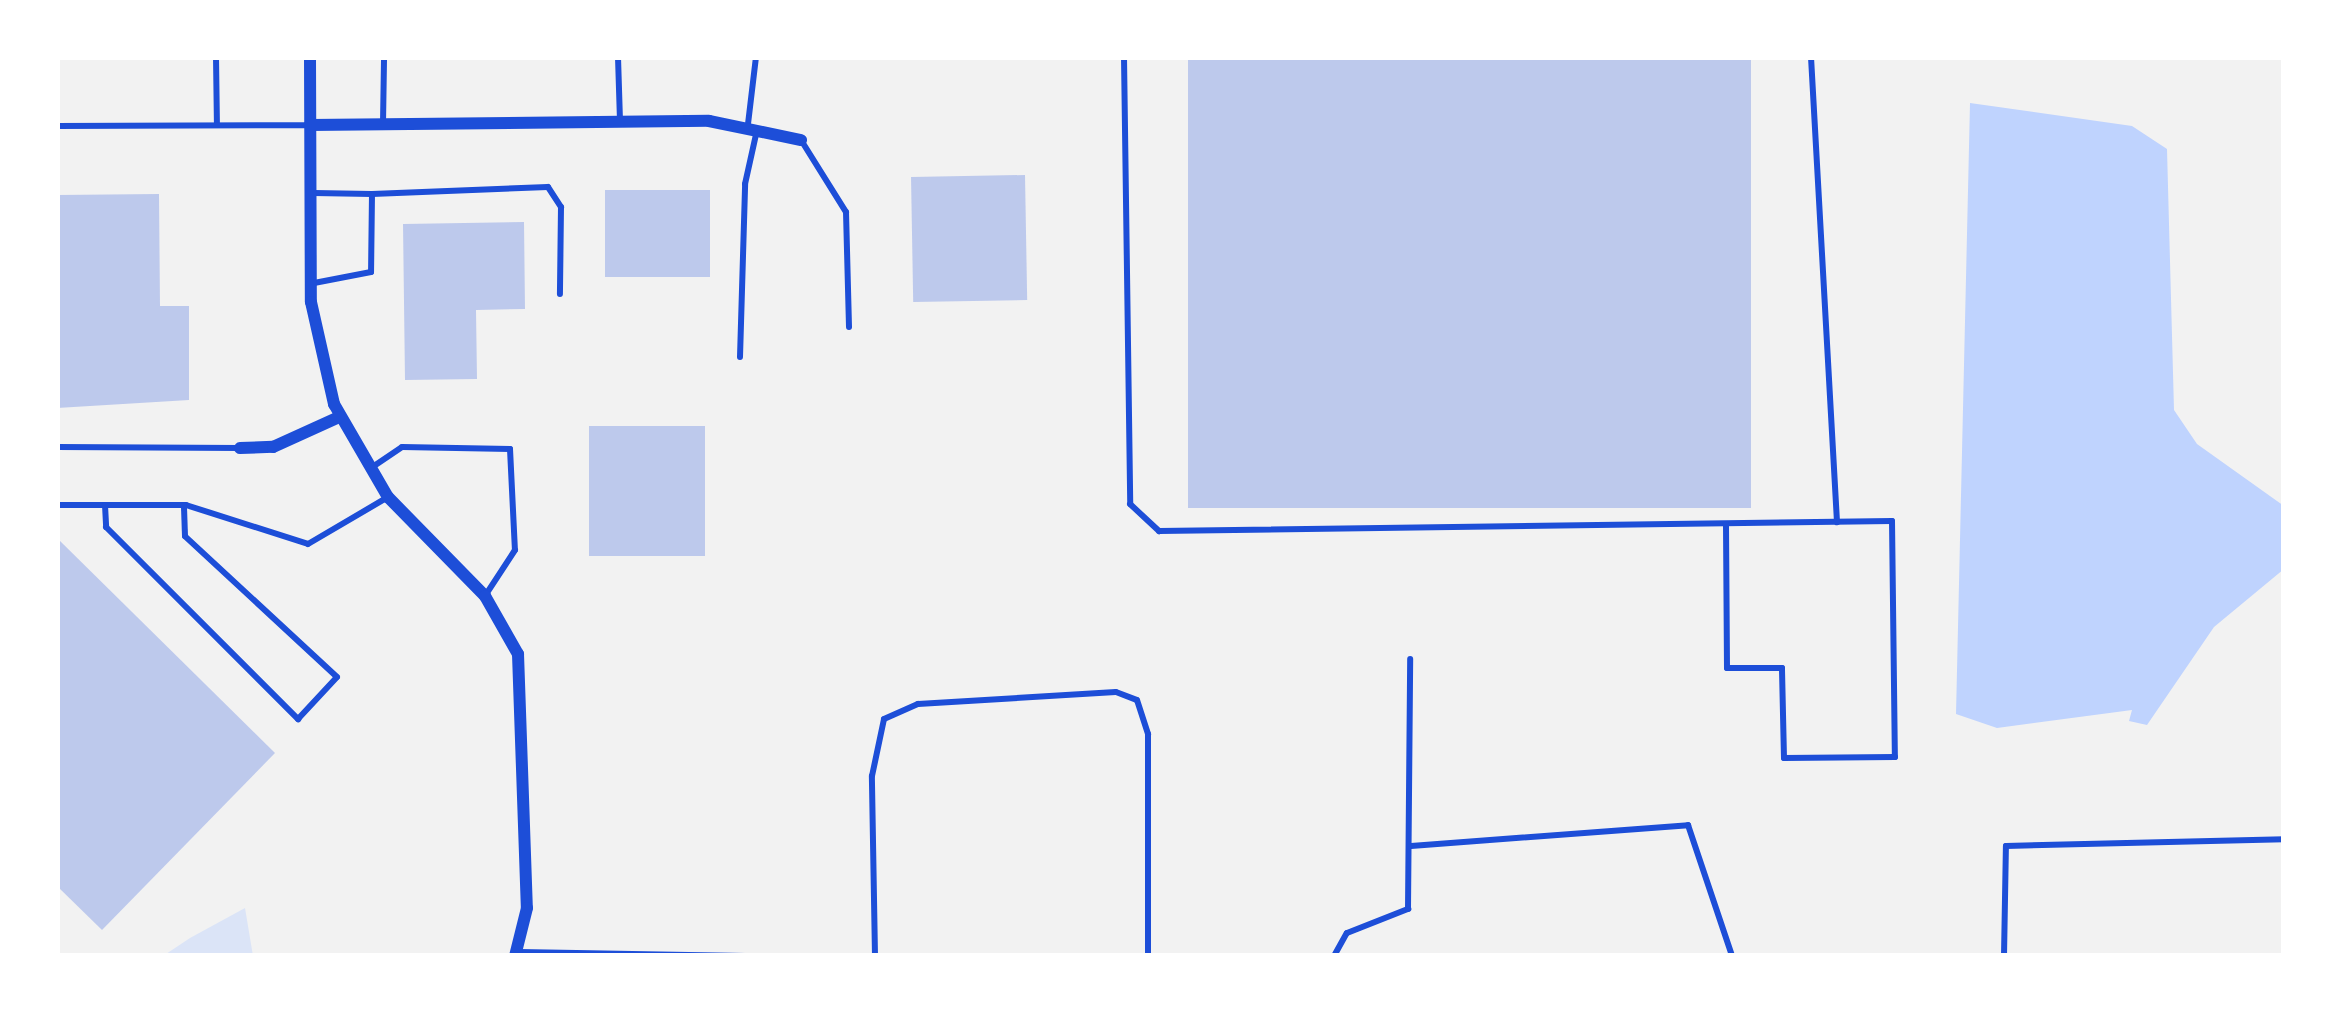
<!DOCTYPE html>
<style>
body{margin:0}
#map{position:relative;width:2341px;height:1013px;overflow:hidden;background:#f2f2f2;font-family:"Varela Round",sans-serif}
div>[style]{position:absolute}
.green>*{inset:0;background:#dbe4f7}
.water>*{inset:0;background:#bfd3fe}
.building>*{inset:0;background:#bdc9ec;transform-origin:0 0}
.service>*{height:6px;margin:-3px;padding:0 3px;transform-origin:3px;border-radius:3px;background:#1d4ed8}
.minor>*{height:12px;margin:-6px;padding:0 6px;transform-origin:6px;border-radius:6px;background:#1d4ed8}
span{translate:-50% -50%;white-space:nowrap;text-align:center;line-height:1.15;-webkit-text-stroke:9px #fff;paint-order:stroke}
.frame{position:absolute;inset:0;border:60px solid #fff;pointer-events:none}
</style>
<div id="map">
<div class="green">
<i style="clip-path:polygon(245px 908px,253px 956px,163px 956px,190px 938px)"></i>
</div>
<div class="water">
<i style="clip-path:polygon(1970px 103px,2132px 126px,2167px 149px,2174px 410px,2197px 444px,2284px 506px,2284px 569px,2214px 627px,2147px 725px,2129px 721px,2132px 710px,1997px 728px,1956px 714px)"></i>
</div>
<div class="building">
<i style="left:1188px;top:57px;width:563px;height:451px"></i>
<i style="left:1025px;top:175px;width:125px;height:114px;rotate:89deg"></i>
<i style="left:710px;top:190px;width:87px;height:105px;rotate:90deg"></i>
<i style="clip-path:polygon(159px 194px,160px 306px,189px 306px,189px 400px,57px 408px,57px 195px)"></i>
<i style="clip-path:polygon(524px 222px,525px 309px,476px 310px,477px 379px,405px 380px,403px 224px)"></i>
<i style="left:705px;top:426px;width:130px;height:116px;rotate:90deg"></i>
<i style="clip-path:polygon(57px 538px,275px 753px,102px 930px,57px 886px)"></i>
</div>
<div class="service">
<i style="left:216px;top:57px;width:68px;rotate:89.2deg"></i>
<i style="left:618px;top:57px;width:62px;rotate:88.2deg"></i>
<i style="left:1124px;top:57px;width:447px;rotate:89.2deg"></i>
<i style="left:1130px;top:504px;width:40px;rotate:43deg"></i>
<i style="left:1159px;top:531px;width:733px;rotate:-0.78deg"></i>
<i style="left:1892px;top:521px;width:236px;rotate:89.3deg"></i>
<i style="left:1895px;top:757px;width:111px;rotate:179.5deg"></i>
<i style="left:1784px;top:758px;width:90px;rotate:-91.3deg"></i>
<i style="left:1782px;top:668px;width:55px;rotate:180deg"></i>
<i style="left:1727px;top:668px;width:144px;rotate:-90.4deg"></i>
<i style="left:1811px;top:57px;width:466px;rotate:86.8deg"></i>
<i style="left:383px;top:124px;width:67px;rotate:-89.1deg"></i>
<i style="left:748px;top:124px;width:67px;rotate:-83.2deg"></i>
<i style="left:57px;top:126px;width:250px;rotate:-0.2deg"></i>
<i style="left:801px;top:140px;width:85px;rotate:58deg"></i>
<i style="left:846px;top:212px;width:115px;rotate:88.5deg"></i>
<i style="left:314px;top:193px;width:58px;rotate:1deg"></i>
<i style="left:372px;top:194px;width:78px;rotate:90.7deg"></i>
<i style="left:371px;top:272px;width:58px;rotate:169.1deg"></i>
<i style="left:372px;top:194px;width:176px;rotate:-2.3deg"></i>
<i style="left:548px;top:187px;width:24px;rotate:57deg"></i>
<i style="left:561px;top:207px;width:87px;rotate:90.7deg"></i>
<i style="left:740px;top:357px;width:173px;rotate:-88.3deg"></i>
<i style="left:745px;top:184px;width:55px;rotate:-77.5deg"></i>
<i style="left:57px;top:447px;width:183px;rotate:0.3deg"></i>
<i style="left:371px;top:468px;width:37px;rotate:-34deg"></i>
<i style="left:402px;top:447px;width:108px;rotate:1.1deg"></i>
<i style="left:510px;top:449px;width:101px;rotate:87.2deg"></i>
<i style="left:515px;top:550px;width:51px;rotate:123.1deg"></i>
<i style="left:57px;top:505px;width:129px"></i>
<i style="left:186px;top:505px;width:128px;rotate:17.7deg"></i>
<i style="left:308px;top:544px;width:93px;rotate:-30.4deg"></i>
<i style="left:105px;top:505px;width:22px;rotate:87deg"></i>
<i style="left:106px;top:527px;width:272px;rotate:45deg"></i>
<i style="left:298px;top:719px;width:57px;rotate:-47.1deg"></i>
<i style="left:337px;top:677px;width:207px;rotate:-137.2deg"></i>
<i style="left:185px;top:536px;width:31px;rotate:-92deg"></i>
<i style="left:1411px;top:846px;width:278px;rotate:-4.3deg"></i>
<i style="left:1688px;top:825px;width:138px;rotate:71.4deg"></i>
<i style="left:520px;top:952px;width:225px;rotate:1deg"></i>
<i style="left:875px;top:956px;width:180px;rotate:-91deg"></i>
<i style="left:872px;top:776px;width:58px;rotate:-78.1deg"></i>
<i style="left:884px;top:719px;width:37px;rotate:-24deg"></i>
<i style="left:918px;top:704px;width:198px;rotate:-3.5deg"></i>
<i style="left:1116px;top:692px;width:22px;rotate:21deg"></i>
<i style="left:1137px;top:700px;width:36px;rotate:72deg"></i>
<i style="left:1148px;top:734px;width:222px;rotate:90deg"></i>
<i style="left:1334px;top:956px;width:26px;rotate:-61deg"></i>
<i style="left:1347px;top:933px;width:66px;rotate:-21.5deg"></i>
<i style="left:1408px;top:909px;width:250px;rotate:-89.5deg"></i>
<i style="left:2004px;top:956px;width:110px;rotate:-89deg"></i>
<i style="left:2006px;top:846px;width:278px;rotate:-1.4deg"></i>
</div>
<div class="minor">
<i style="left:310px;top:57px;width:245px;rotate:89.8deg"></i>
<i style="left:311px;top:302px;width:105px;rotate:77.3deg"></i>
<i style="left:334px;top:404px;width:108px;rotate:59.9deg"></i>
<i style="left:388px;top:497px;width:139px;rotate:45.6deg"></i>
<i style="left:485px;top:596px;width:67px;rotate:60.4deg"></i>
<i style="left:518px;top:654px;width:254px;rotate:88deg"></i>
<i style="left:527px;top:908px;width:49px;rotate:104deg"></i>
<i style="left:310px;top:125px;width:399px;rotate:-0.6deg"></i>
<i style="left:709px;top:121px;width:94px;rotate:11.7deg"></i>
<i style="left:240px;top:448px;width:33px;rotate:-2deg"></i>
<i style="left:273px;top:447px;width:72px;rotate:-24.4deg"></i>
</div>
<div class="frame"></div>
</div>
